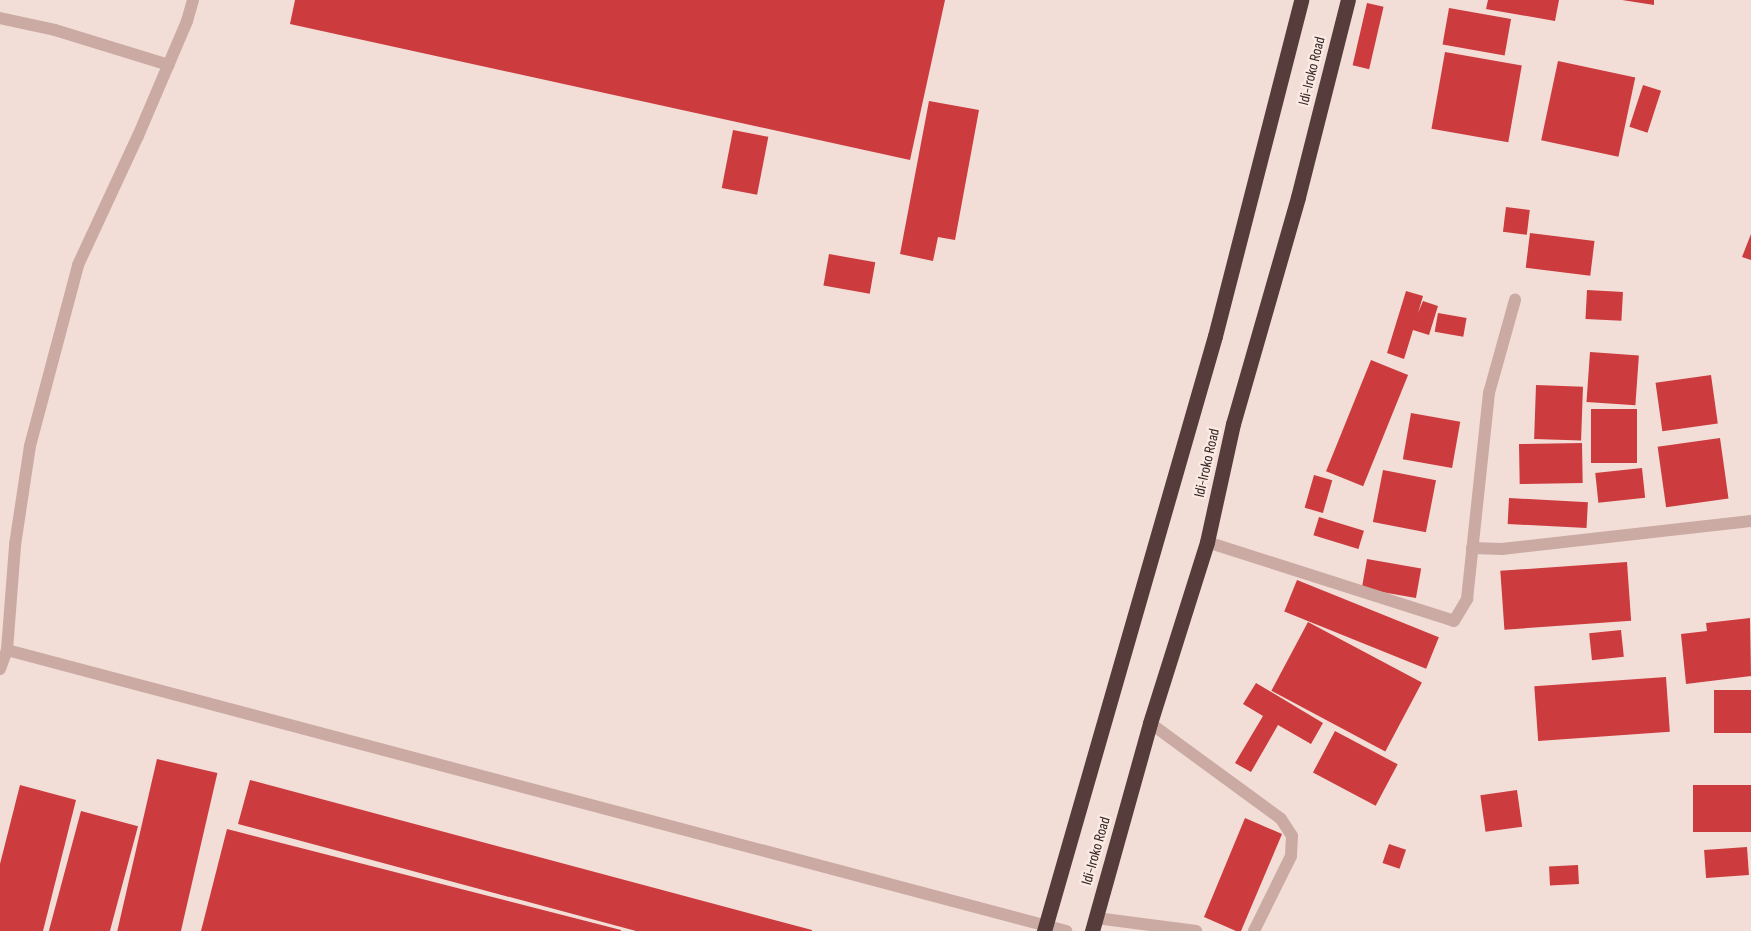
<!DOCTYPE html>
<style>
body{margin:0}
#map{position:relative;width:1751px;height:931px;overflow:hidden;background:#f2ded7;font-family:"Sofia Sans Condensed",sans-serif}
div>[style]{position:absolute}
.building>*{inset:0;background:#cc3b3e;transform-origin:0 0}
.lane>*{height:12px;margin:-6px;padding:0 6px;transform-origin:6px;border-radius:6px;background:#caaaa3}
.street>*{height:12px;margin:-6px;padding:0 6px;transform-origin:6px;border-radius:6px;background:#caaaa3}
.highway>*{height:15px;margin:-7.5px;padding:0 7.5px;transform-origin:7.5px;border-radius:7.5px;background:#563d3c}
span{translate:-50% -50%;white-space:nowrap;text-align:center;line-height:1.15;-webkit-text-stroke:5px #faeae3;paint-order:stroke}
.street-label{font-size:15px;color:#352625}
</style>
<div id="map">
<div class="building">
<i style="clip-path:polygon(295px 0,945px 0,910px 160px,290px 24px)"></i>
<i style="clip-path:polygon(1488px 0,1559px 0,1555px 21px,1486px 9px)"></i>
<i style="clip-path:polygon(1622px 0,1654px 0,1654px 5px)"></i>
<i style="left:1367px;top:3px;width:17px;height:64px;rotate:13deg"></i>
<i style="left:1449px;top:8px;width:63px;height:37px;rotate:10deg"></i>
<i style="left:1445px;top:52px;width:78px;height:78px;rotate:10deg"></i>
<i style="left:1558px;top:61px;width:79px;height:81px;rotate:12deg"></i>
<i style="left:1643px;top:85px;width:19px;height:44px;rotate:18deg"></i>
<i style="clip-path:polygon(929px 101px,979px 110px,955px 240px,938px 237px,933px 261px,900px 254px)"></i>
<i style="left:733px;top:130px;width:36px;height:59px;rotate:11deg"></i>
<i style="left:1506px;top:207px;width:24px;height:25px;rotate:7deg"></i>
<i style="left:1530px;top:233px;width:65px;height:35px;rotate:7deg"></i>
<i style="clip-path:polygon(1751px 234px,1751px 260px,1742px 257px)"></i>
<i style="left:829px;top:254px;width:47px;height:32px;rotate:10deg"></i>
<i style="left:1587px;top:290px;width:36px;height:29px;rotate:3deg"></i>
<i style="clip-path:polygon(1406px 291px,1423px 296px,1418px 313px,1423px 301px,1438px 306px,1429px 335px,1413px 330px,1404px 359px,1387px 353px)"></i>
<i style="left:1438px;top:313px;width:29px;height:19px;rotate:10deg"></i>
<i style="left:1590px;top:352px;width:49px;height:50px;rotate:4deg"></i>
<i style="left:1371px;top:360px;width:40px;height:120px;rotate:22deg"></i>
<i style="left:1711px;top:375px;width:49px;height:56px;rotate:82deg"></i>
<i style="left:1536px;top:385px;width:47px;height:54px;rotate:2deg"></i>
<i style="left:1637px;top:409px;width:54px;height:46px;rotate:90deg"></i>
<i style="left:1411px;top:413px;width:50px;height:47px;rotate:10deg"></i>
<i style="left:1720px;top:438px;width:61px;height:63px;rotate:82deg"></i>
<i style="left:1582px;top:443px;width:40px;height:63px;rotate:89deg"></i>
<i style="left:1642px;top:468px;width:30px;height:47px;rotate:84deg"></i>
<i style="left:1383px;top:470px;width:54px;height:53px;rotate:11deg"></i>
<i style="left:1314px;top:475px;width:19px;height:34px;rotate:16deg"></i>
<i style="left:1509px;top:498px;width:79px;height:26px;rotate:3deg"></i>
<i style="left:1319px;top:517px;width:47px;height:19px;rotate:17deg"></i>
<i style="left:1367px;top:559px;width:55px;height:30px;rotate:10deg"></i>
<i style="left:1627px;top:562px;width:59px;height:127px;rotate:86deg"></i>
<i style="left:1297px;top:580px;width:153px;height:34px;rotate:22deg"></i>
<i style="clip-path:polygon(1750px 618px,1751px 676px,1686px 684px,1681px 634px,1707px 631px,1706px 623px)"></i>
<i style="left:1308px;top:622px;width:129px;height:78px;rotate:28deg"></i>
<i style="left:1621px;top:630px;width:27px;height:32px;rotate:84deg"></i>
<i style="left:1666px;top:677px;width:55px;height:132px;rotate:86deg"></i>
<i style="clip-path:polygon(1256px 683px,1323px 723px,1311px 744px,1278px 725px,1251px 772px,1235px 763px,1263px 716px,1243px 704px)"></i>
<i style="left:1714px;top:690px;width:37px;height:43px"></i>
<i style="left:1335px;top:731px;width:71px;height:47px;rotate:28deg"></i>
<i style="left:157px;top:759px;width:62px;height:177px;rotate:13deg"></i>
<i style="clip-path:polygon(250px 780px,812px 930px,812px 931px,636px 931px,238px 824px)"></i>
<i style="clip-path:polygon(20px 785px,76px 800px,43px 931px,0 931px,0 864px)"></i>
<i style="left:1751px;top:785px;width:47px;height:58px;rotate:90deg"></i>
<i style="left:1517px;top:790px;width:37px;height:37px;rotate:82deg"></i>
<i style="left:81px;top:811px;width:59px;height:124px;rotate:15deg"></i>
<i style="clip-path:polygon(1245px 818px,1282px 834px,1241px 931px,1236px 931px,1204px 917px)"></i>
<i style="clip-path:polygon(227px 829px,621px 930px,621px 931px,201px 931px)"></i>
<i style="left:1389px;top:844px;width:18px;height:20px;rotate:19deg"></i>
<i style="left:1747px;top:847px;width:28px;height:43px;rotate:86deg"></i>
<i style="left:1578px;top:865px;width:19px;height:29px;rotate:87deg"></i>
</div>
<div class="lane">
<i style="left:1150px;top:723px;width:162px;rotate:36.2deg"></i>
<i style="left:1281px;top:819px;width:20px;rotate:57deg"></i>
<i style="left:1292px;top:836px;width:20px;rotate:93deg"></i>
<i style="left:1291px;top:856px;width:84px;rotate:116.3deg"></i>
<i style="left:1096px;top:918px;width:101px;rotate:7.4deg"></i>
</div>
<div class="street">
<i style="left:0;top:18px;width:56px;rotate:12.3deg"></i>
<i style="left:55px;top:30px;width:119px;rotate:17.1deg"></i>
<i style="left:1207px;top:542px;width:259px;rotate:17.7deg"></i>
<i style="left:1454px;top:621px;width:26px;rotate:-59deg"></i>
<i style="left:1467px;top:599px;width:207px;rotate:-83.9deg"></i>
<i style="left:1489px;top:393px;width:97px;rotate:-74.4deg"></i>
<i style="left:1472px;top:548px;width:30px;rotate:2deg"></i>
<i style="left:1502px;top:549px;width:251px;rotate:-6.4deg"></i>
<i style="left:7px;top:650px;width:1096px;rotate:14.86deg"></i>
<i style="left:0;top:669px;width:20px;rotate:-70deg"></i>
<i style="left:7px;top:650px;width:105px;rotate:-85.6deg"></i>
<i style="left:15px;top:545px;width:100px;rotate:-81.4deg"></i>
<i style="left:30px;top:446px;width:187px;rotate:-75.1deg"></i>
<i style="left:78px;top:265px;width:142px;rotate:-65.1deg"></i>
<i style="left:138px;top:136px;width:125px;rotate:-66.9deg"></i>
<i style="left:187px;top:21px;width:22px;rotate:-74deg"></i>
</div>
<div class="highway">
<i style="left:1044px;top:931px;width:619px;rotate:-73.97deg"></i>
<i style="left:1215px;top:336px;width:347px;rotate:-75.6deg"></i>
<i style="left:1092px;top:931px;width:216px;rotate:-74.4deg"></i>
<i style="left:1150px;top:723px;width:190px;rotate:-72.5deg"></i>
<i style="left:1207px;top:542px;width:121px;rotate:-77.6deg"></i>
<i style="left:1233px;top:424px;width:236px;rotate:-74deg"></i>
<i style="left:1298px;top:197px;width:203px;rotate:-75.8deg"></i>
</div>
<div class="street-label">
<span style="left:1312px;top:71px;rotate:-76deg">Idi-Iroko Road</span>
<span style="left:1207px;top:463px;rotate:-77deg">Idi-Iroko Road</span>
<span style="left:1096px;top:851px;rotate:-74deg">Idi-Iroko Road</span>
</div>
</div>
